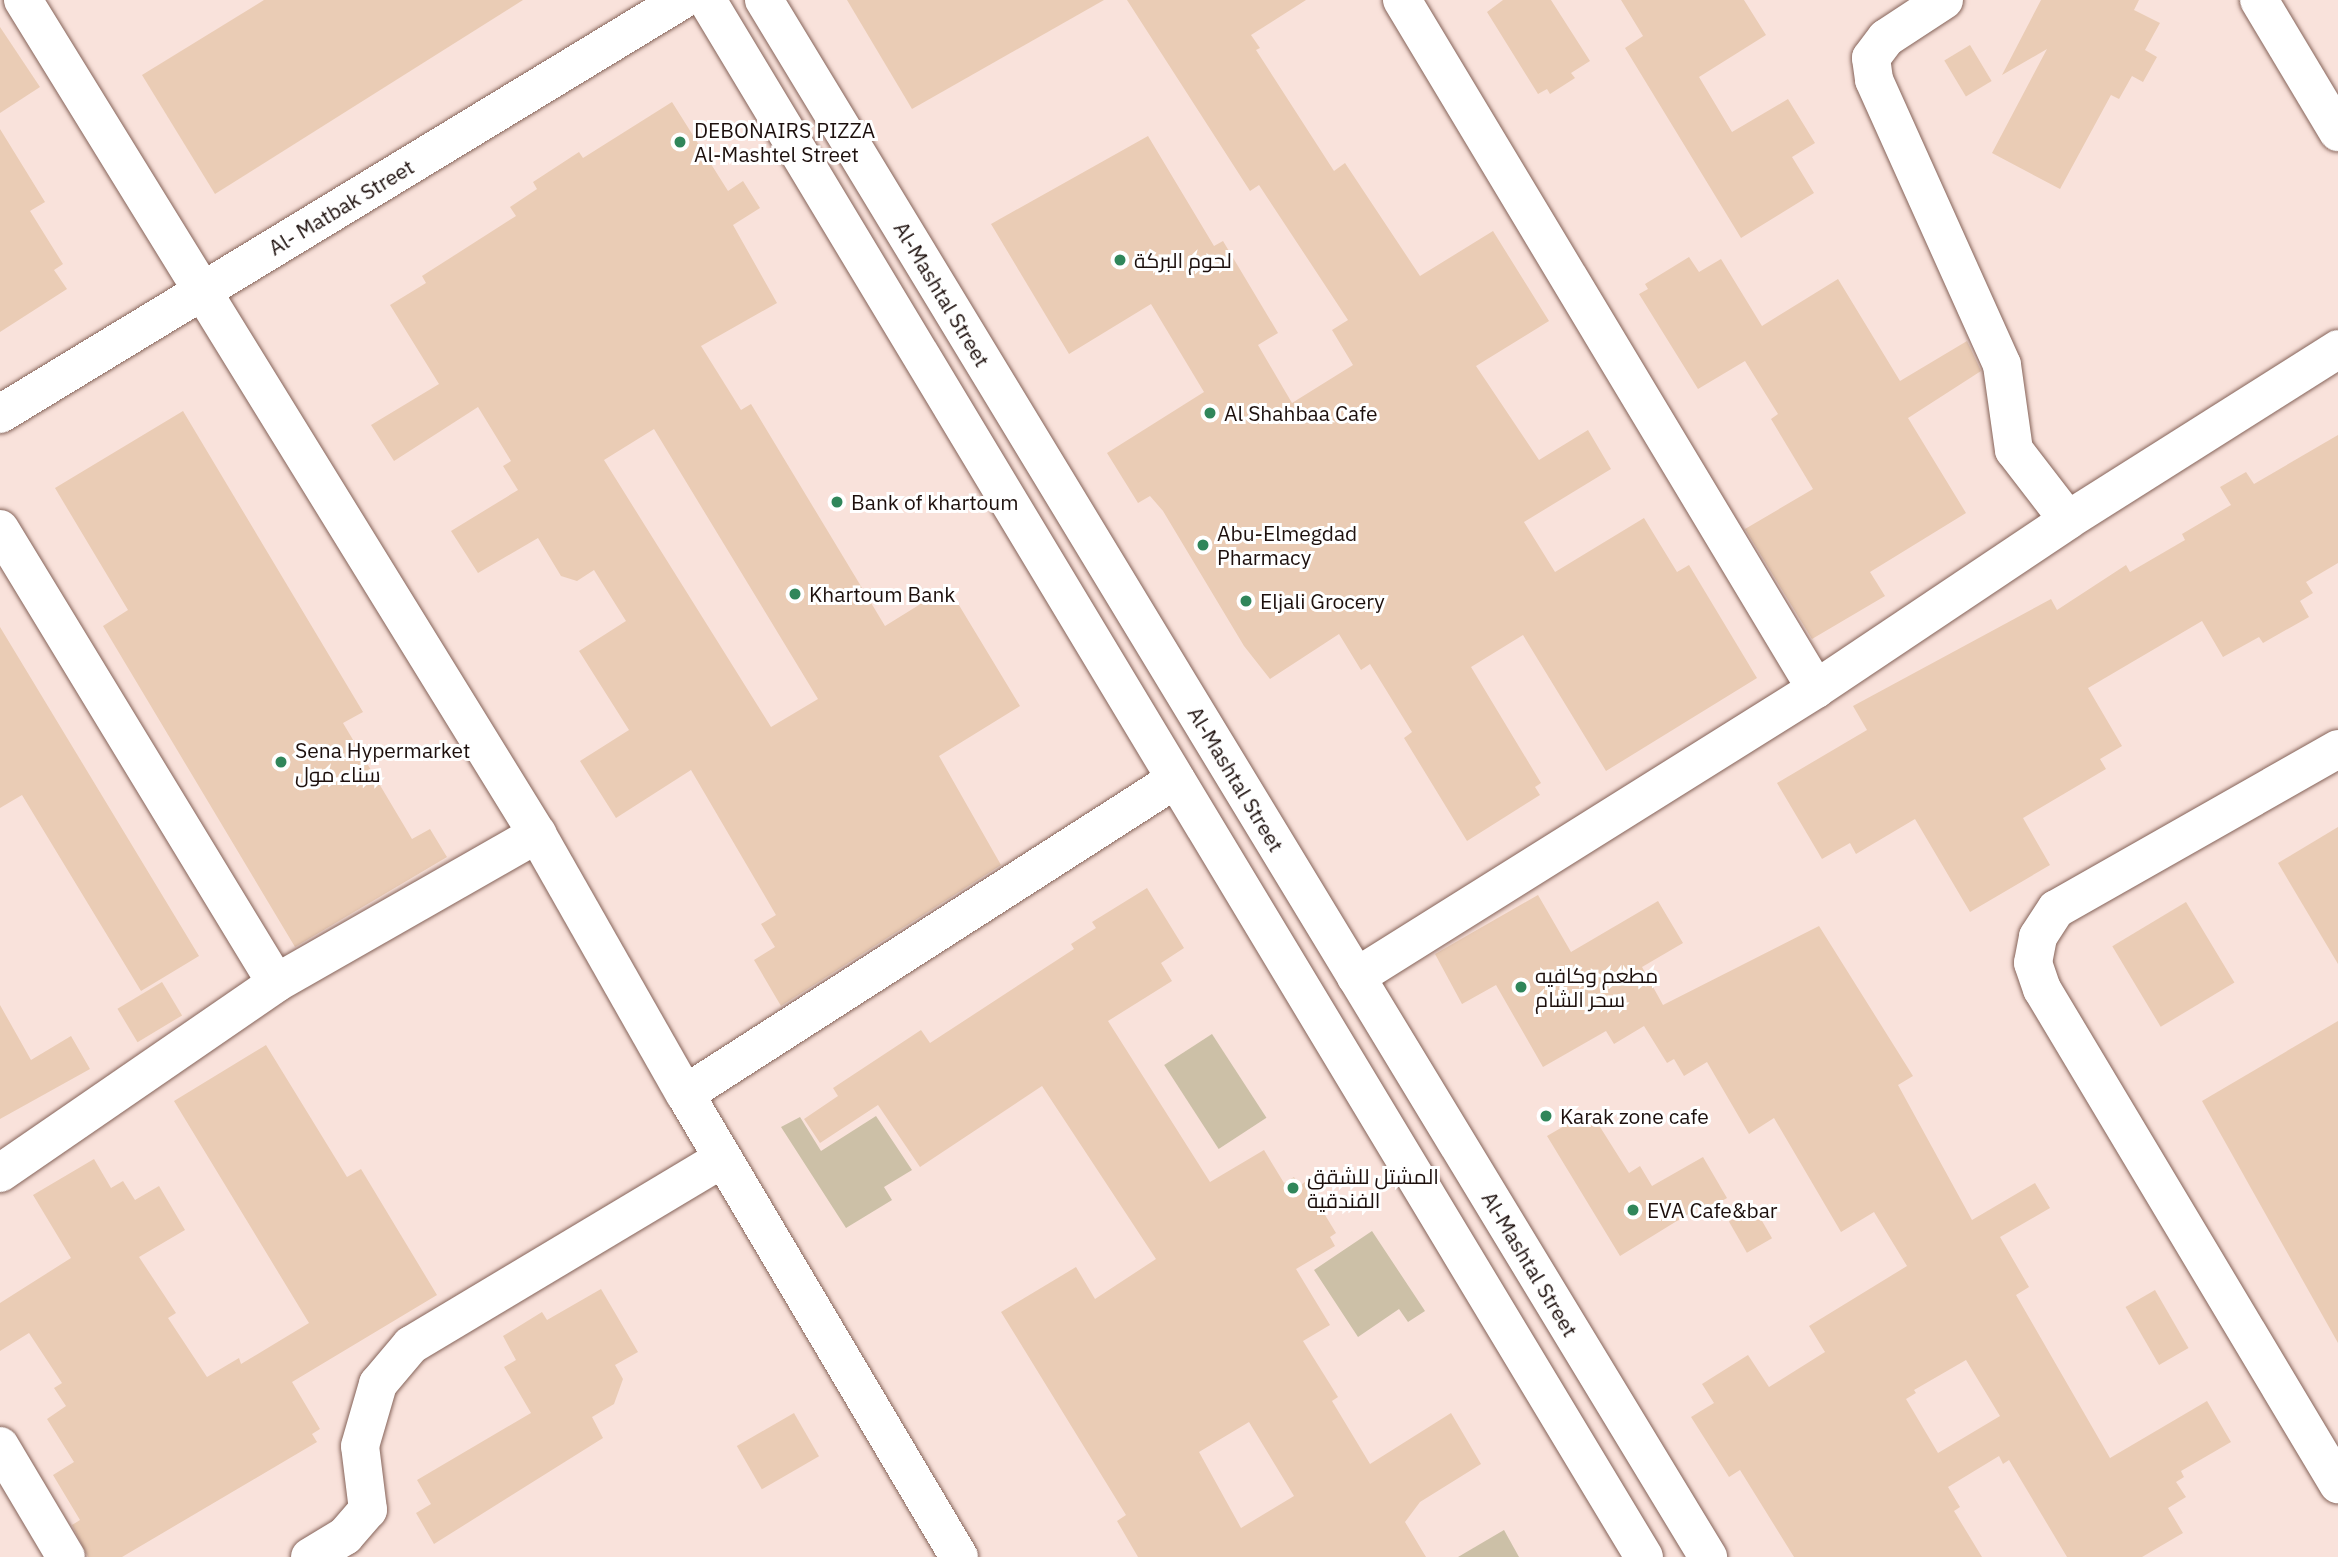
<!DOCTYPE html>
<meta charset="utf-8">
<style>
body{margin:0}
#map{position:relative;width:2338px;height:1557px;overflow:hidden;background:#f9e2db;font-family:"IBM Plex Sans",Cairo,sans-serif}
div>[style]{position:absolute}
.green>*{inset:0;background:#ccc0a7;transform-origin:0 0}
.building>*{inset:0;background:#eaccb5;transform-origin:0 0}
.roads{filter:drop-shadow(0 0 2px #856359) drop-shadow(0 0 2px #856359)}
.street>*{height:38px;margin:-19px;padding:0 19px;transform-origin:19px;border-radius:19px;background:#fff}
.secondary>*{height:38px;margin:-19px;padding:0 19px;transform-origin:19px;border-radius:19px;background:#fff}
.dots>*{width:19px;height:19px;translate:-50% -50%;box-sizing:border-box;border:4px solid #fff;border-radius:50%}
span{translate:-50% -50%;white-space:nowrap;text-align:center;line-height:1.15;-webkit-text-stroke:6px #fff;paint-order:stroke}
.poi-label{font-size:21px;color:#1d100d}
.left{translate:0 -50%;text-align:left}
.street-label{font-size:21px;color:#1d100d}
</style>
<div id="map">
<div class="green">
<i style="left:1212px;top:1034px;width:100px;height:57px;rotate:57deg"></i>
<i style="clip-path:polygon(876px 1116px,912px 1170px,884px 1187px,892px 1200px,846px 1228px,781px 1127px,800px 1117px,821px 1151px)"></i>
<i style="clip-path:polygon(1372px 1231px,1425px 1311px,1408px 1322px,1399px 1309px,1358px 1337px,1314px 1270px)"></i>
<i style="clip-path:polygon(1504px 1530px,1519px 1557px,1458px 1557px)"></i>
</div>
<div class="building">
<i style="clip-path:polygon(264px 0,523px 0,215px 194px,142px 75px)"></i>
<i style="clip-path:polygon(847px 0,1104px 0,912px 109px)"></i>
<i style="clip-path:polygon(1127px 0,1306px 0,1251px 35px,1260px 48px,1256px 50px,1334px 171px,1345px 163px,1420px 276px,1493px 231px,1549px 321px,1476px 366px,1539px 460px,1588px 430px,1611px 469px,1524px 522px,1555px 572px,1644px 518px,1677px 572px,1689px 565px,1757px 678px,1606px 771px,1523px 635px,1471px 667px,1541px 783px,1535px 787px,1540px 795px,1467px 841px,1404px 738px,1412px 732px,1370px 664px,1361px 670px,1339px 634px,1270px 679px,1244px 646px,1163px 511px,1150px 496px,1138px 503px,1107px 453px,1204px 392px,1151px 304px,1069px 354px,991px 224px,1148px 136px,1214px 246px,1223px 241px,1278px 333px,1258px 345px,1292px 403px,1353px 365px,1332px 330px,1348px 320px,1259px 185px,1250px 191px)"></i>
<i style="clip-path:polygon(1503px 0,1551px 0,1590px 61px,1571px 73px,1575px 78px,1550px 94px,1547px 89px,1538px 94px,1487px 12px)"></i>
<i style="clip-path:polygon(1621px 0,1744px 0,1766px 35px,1699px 77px,1732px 132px,1788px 99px,1815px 143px,1792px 157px,1814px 193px,1741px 238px,1625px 48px,1643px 36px)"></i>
<i style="clip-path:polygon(2041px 0,2139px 0,2134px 10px,2160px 23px,2145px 50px,2157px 57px,2143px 82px,2132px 76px,2119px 99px,2111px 95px,2060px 189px,1992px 153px,2047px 49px,2002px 75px)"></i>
<i style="clip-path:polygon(0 27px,40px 87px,0 113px)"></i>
<i style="left:1970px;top:45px;width:42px;height:30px;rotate:59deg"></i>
<i style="clip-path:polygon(evenodd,672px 102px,728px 191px,743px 181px,760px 208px,733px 225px,777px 303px,701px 346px,741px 410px,751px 404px,885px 626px,948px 587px,1020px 706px,939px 756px,1001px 865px,781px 1006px,754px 960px,775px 947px,761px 924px,776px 915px,691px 770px,616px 818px,580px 761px,629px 730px,579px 651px,626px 621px,594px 570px,577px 581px,561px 576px,538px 538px,478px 573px,451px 531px,518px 490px,503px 466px,511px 461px,478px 407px,394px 461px,371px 425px,439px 384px,390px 305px,426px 283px,422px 276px,516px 216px,510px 207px,537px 189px,533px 182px,579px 152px,583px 158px,672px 102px,654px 429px,818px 699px,771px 727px,604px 460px,654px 429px)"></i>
<i style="clip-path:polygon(0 129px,45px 202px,30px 211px,63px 264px,54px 270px,67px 289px,0 332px)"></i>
<i style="clip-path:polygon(1689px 257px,1699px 272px,1721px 259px,1762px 326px,1838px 279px,1900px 381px,1967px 341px,1981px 371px,1908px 418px,1966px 513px,1870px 572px,1885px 596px,1812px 639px,1745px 529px,1813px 489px,1771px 419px,1778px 414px,1745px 361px,1698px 389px,1639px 294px,1648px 289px,1645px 284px)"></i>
<i style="clip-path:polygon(183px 411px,363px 712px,343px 723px,412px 839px,430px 829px,447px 857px,295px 947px,103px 626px,128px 610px,55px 488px)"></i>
<i style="clip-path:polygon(2338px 435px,2338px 563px,2306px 582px,2313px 593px,2300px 601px,2309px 617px,2263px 643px,2259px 637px,2223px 657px,2202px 621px,2088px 688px,2122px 746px,2100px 759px,2106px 769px,2023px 818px,2050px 865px,1970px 912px,1915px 819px,1856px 854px,1850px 843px,1822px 859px,1777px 783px,1867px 730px,1853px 706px,2051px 599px,2057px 610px,2126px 565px,2130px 572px,2185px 540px,2182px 534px,2231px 505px,2220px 487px,2246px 472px,2254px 484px)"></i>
<i style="clip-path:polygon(0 627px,199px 956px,141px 991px,22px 795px,0 808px)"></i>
<i style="clip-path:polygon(2338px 827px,2338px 964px,2278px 863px)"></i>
<i style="clip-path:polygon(evenodd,1147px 888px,1184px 948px,1161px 963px,1172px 981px,1108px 1021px,1210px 1182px,1264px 1150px,1284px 1183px,1294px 1177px,1299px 1186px,1305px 1182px,1336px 1233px,1330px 1237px,1335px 1246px,1296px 1269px,1330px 1325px,1303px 1341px,1338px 1397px,1332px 1401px,1370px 1464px,1451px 1413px,1481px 1464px,1420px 1502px,1405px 1522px,1426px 1557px,1138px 1557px,1117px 1521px,1126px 1515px,1001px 1312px,1076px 1267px,1095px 1299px,1156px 1259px,1042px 1086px,920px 1167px,878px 1105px,820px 1143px,804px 1119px,838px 1096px,833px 1088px,921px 1030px,930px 1043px,1074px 949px,1071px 944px,1096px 928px,1092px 922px,1147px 888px,1249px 1422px,1294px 1496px,1241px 1528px,1199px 1452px,1249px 1422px)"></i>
<i style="clip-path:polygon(evenodd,1538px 895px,1571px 952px,1658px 901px,1683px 943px,1642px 967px,1663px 1005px,1819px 926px,1913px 1076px,1898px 1085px,1972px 1220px,2035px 1183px,2050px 1208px,2000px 1237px,2029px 1287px,2016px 1295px,2110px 1458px,2207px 1401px,2231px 1442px,2181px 1471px,2184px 1477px,2176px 1482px,2186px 1497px,2168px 1508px,2183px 1533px,2142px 1557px,2067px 1557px,2009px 1460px,2003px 1464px,1999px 1456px,1948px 1487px,1960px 1507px,1954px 1511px,1982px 1557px,1794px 1557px,1740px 1470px,1729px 1477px,1691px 1417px,1714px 1403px,1702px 1384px,1748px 1355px,1769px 1387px,1825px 1352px,1809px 1326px,1907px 1266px,1874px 1212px,1841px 1232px,1774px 1118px,1749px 1134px,1707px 1062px,1684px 1076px,1674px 1059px,1667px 1063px,1644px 1026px,1614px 1044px,1606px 1031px,1543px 1067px,1496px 985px,1462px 1004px,1435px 954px,1538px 895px,1966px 1360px,2000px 1416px,1938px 1453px,1906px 1399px,1916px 1393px,1914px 1390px,1966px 1360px)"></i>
<i style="left:2186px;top:902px;width:94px;height:86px;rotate:59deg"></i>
<i style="left:162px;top:982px;width:39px;height:52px;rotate:59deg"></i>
<i style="clip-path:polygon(0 1005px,31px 1060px,71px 1036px,90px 1069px,0 1119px)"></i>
<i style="clip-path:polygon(2338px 1021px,2338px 1343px,2202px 1101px)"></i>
<i style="clip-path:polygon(266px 1045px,347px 1177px,361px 1169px,437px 1295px,292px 1382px,320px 1429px,312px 1434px,317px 1442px,122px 1557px,88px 1557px,72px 1525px,80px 1520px,53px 1475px,74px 1462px,47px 1419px,66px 1406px,54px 1388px,62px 1383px,29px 1333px,0 1351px,0 1303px,71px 1258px,33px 1195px,94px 1159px,111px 1188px,123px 1181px,135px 1200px,159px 1186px,185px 1230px,139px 1257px,176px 1313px,168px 1318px,207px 1377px,239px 1358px,241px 1364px,309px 1323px,174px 1101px)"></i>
<i style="clip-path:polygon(1590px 1111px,1629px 1173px,1640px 1166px,1652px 1186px,1703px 1157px,1727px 1198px,1701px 1213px,1698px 1208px,1620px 1256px,1547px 1136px)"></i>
<i style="left:1754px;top:1207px;width:36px;height:29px;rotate:60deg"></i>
<i style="clip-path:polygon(601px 1289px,638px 1352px,615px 1365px,623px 1379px,614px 1404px,592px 1417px,603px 1438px,434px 1544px,416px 1513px,431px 1504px,417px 1480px,531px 1413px,504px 1367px,516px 1360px,503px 1336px,542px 1312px,547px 1320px)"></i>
<i style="left:2155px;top:1290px;width:67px;height:34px;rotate:60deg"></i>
<i style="left:794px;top:1413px;width:50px;height:66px;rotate:60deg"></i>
</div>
<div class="roads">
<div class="street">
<i style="left:23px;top:0;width:980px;rotate:58.35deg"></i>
<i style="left:537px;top:834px;width:299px;rotate:60.4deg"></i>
<i style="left:685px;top:1094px;width:538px;rotate:59.38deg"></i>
<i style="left:1402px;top:0;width:804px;rotate:59deg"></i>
<i style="left:1944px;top:0;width:69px;rotate:146.8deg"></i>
<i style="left:1886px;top:38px;width:25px;rotate:127deg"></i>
<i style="left:1871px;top:58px;width:22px;rotate:82deg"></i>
<i style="left:1874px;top:80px;width:312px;rotate:65.8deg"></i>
<i style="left:2002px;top:365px;width:86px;rotate:82deg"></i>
<i style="left:2014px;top:450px;width:88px;rotate:52.4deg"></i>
<i style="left:2259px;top:0;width:154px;rotate:59.1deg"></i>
<i style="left:0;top:529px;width:531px;rotate:58.7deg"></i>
<i style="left:2338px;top:749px;width:324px;rotate:150.4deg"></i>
<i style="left:2056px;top:909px;width:33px;rotate:123deg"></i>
<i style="left:2038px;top:937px;width:26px;rotate:101deg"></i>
<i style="left:2033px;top:963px;width:28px;rotate:71deg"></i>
<i style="left:2042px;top:989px;width:577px;rotate:59.12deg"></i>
<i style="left:1356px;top:977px;width:543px;rotate:-32.05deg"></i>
<i style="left:1816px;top:689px;width:303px;rotate:-33.8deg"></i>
<i style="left:2068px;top:520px;width:320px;rotate:-32.3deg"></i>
<i style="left:685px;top:1094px;width:583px;rotate:-32.68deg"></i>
<i style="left:0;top:1173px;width:335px;rotate:-34.5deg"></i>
<i style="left:276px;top:983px;width:301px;rotate:-29.7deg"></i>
<i style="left:0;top:1446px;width:129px;rotate:59.3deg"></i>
<i style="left:310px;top:1557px;width:41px;rotate:-31deg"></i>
<i style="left:345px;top:1536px;width:35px;rotate:-49deg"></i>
<i style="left:368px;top:1510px;width:64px;rotate:-97.1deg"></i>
<i style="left:360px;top:1446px;width:65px;rotate:-73.8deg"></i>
<i style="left:378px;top:1384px;width:51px;rotate:-49.8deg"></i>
<i style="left:411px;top:1345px;width:362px;rotate:-30.9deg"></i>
</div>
<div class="secondary">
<i style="left:707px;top:0;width:1817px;rotate:58.96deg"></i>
<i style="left:764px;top:0;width:1821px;rotate:58.77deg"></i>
<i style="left:0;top:414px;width:798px;rotate:-31.26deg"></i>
</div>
</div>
<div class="dots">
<i style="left:680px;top:142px;background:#30865a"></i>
<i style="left:1120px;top:260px;background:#30865a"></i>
<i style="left:1210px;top:413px;background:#30865a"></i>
<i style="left:837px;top:502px;background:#30865a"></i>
<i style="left:1203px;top:545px;background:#30865a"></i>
<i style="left:795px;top:594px;background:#30865a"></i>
<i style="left:1246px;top:601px;background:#30865a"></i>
<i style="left:281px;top:762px;background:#30865a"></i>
<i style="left:1521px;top:987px;background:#30865a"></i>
<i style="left:1546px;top:1116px;background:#30865a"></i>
<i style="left:1293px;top:1188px;background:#30865a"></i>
<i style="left:1633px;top:1210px;background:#30865a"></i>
</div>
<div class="poi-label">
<span class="left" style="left:694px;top:142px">DEBONAIRS PIZZA<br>Al-Mashtel Street</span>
<span class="left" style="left:1134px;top:260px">لحوم البركة</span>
<span class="left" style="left:1224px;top:413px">Al Shahbaa Cafe</span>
<span class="left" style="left:851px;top:502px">Bank of khartoum</span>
<span class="left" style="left:1217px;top:545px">Abu-Elmegdad<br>Pharmacy</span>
<span class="left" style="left:809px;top:594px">Khartoum Bank</span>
<span class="left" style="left:1260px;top:601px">Eljali Grocery</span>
<span class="left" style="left:295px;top:762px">Sena Hypermarket<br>سناء مول</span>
<span class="left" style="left:1535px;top:987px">مطعم وكافيه<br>سحر الشام</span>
<span class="left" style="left:1560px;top:1116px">Karak zone cafe</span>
<span class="left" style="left:1307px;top:1188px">المشتل للشقق<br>الفندقية</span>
<span class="left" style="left:1647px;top:1210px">EVA Cafe&amp;bar</span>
</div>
<div class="street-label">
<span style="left:341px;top:207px;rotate:-31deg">Al- Matbak Street</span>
<span style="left:942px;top:294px;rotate:59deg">Al-Mashtal Street</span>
<span style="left:1236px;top:779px;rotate:59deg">Al-Mashtal Street</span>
<span style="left:1530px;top:1264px;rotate:59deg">Al-Mashtal Street</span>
</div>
</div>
